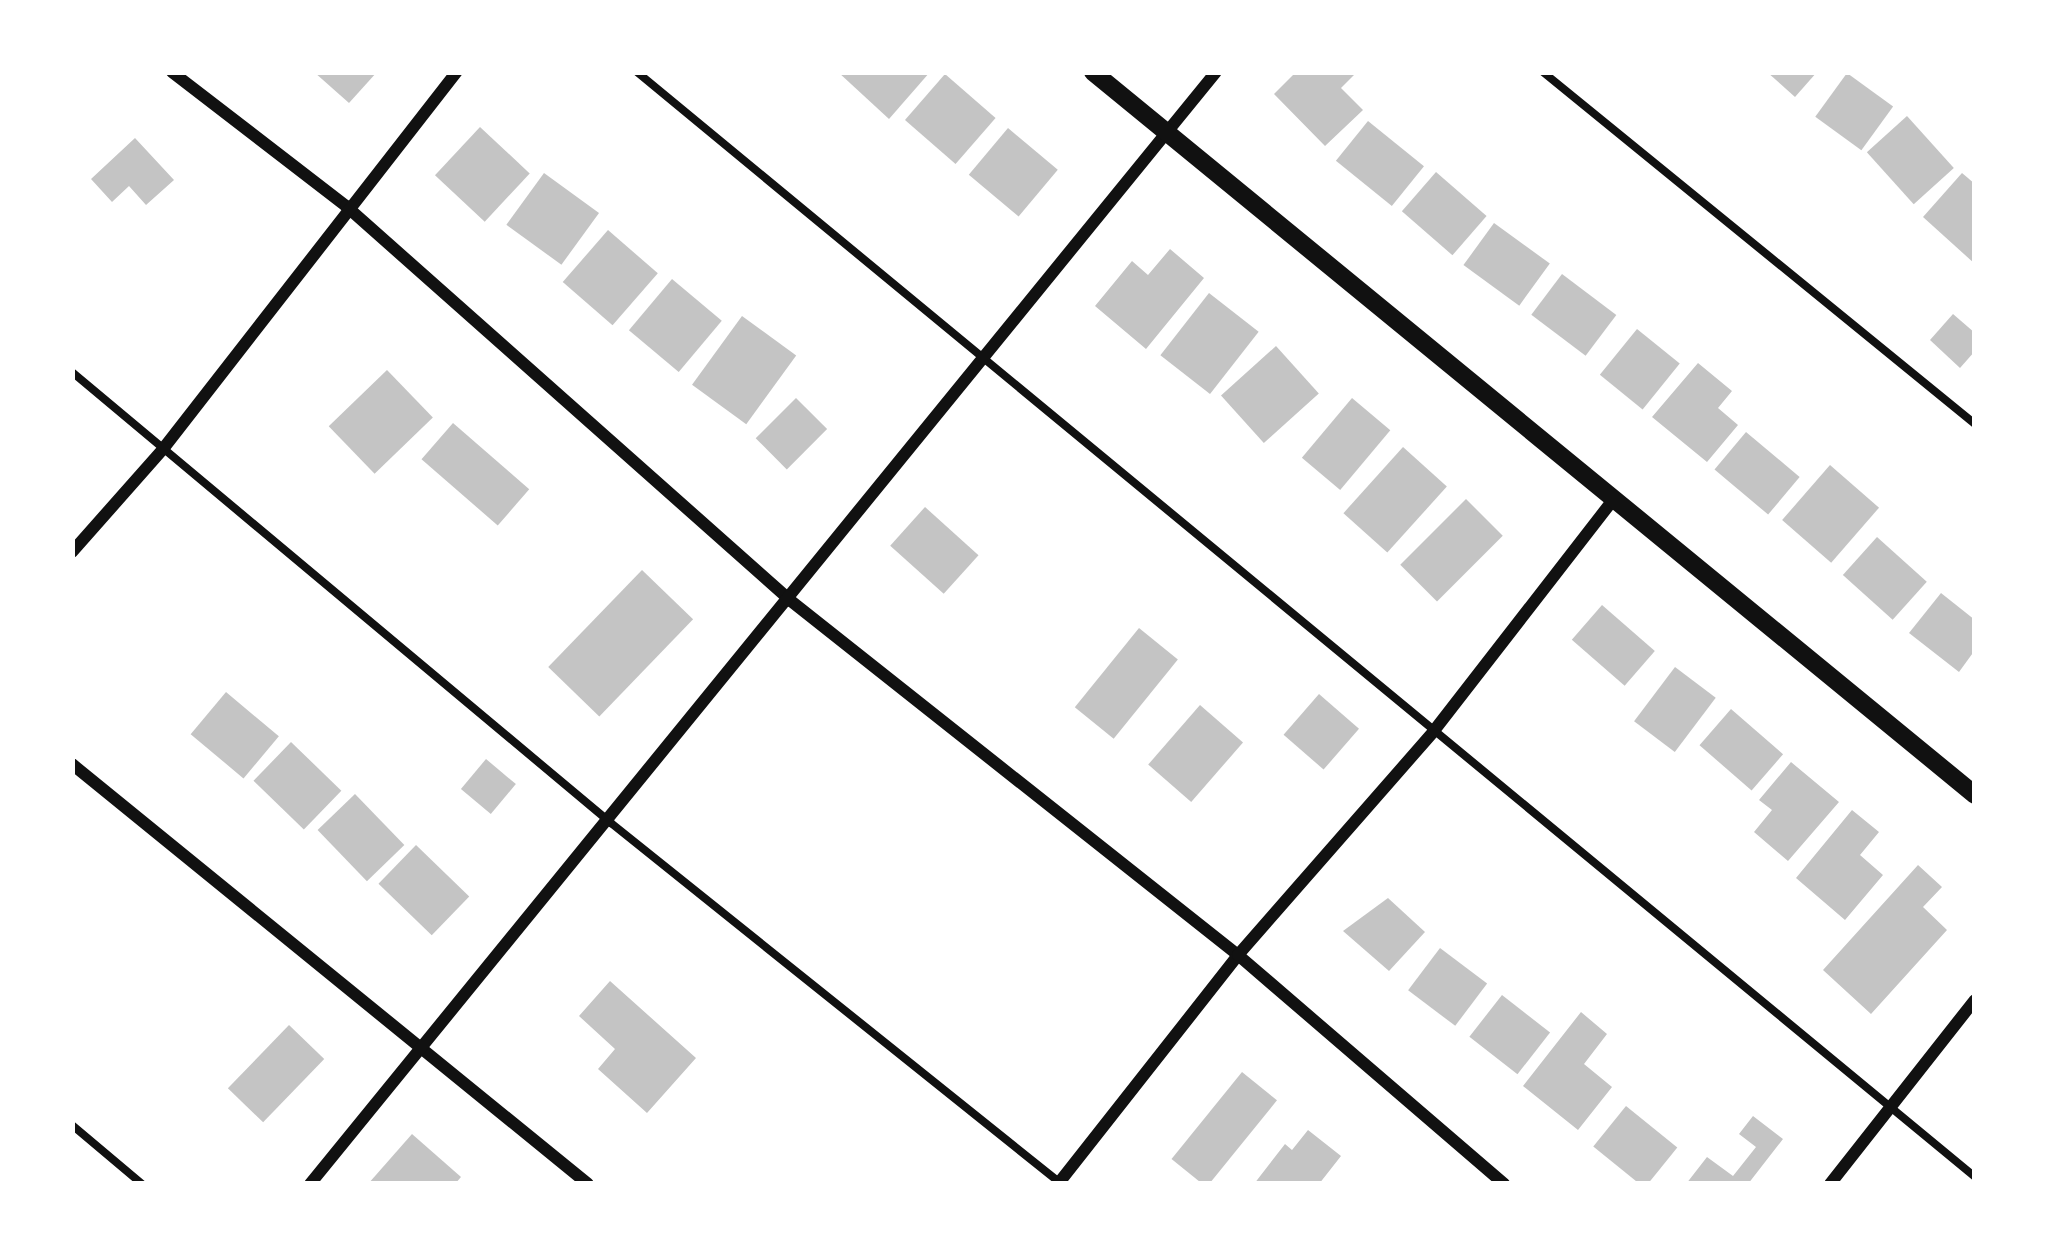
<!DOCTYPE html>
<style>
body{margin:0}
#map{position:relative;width:2047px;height:1256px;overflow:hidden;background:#fff;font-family:Poppins,sans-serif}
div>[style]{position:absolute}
.building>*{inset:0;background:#c4c4c4;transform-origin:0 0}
.service>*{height:8px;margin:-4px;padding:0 4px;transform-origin:4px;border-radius:4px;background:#111}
.minor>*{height:12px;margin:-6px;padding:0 6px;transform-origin:6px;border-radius:6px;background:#111}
.tertiary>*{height:18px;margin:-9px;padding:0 9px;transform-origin:9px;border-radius:9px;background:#111}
span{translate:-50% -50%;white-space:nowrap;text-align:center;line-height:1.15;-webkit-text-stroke:12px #fff;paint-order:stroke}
.frame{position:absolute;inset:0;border:75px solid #fff;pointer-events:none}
</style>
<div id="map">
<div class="building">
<i style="clip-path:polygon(314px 72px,377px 72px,349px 103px)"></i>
<i style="clip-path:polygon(838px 72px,930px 72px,889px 119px)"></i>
<i style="clip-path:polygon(1296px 72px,1357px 72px,1341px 88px,1363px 110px,1325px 146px,1274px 94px)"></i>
<i style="clip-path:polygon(1767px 72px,1817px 72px,1795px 97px)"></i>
<i style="left:1847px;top:73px;width:57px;height:54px;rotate:36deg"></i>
<i style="left:945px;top:74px;width:67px;height:61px;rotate:41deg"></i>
<i style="left:1907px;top:116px;width:70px;height:54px;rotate:48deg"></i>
<i style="left:1368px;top:121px;width:72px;height:51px;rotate:39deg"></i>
<i style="left:480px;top:127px;width:68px;height:66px;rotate:43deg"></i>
<i style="left:1008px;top:128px;width:65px;height:61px;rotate:40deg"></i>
<i style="clip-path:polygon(135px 138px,174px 180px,146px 205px,129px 186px,112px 202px,91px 179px)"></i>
<i style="left:1436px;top:172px;width:67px;height:52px;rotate:41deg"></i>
<i style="left:544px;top:173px;width:68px;height:64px;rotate:36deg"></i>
<i style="clip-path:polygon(1962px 173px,1975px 184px,1975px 264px,1923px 217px)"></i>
<i style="left:1494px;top:223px;width:69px;height:52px;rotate:36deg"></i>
<i style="left:608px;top:230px;width:66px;height:69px;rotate:41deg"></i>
<i style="clip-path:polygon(1170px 249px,1204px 278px,1146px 349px,1095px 306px,1132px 261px,1148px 275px)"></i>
<i style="left:1562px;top:274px;width:68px;height:51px;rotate:37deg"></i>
<i style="left:672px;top:279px;width:65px;height:67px;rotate:40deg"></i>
<i style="left:1209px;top:293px;width:63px;height:79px;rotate:38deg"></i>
<i style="clip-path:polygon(1953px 314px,1975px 333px,1975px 351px,1960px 368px,1930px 340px)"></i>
<i style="left:742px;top:316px;width:67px;height:85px;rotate:36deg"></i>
<i style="left:1637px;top:329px;width:55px;height:59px;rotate:39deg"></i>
<i style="left:1276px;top:346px;width:64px;height:74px;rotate:48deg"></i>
<i style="clip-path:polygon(1698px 363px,1732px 391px,1718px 408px,1738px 425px,1707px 462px,1652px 417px)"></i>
<i style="left:387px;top:370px;width:66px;height:81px;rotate:46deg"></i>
<i style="left:796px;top:398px;width:44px;height:57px;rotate:45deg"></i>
<i style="left:1352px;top:398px;width:50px;height:78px;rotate:40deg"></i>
<i style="left:453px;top:423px;width:101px;height:48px;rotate:41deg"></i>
<i style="left:1746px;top:432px;width:70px;height:49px;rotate:40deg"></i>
<i style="left:1403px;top:447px;width:59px;height:89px;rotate:42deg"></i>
<i style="left:1830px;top:465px;width:65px;height:73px;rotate:41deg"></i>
<i style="left:1466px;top:499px;width:52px;height:93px;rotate:45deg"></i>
<i style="left:925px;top:507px;width:72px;height:52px;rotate:42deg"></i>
<i style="left:1877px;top:537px;width:67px;height:51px;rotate:42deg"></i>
<i style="left:642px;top:570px;width:71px;height:135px;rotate:44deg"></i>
<i style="clip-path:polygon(1941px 593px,1975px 620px,1975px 650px,1959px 672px,1909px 633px)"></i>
<i style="left:1602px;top:605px;width:70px;height:46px;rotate:41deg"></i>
<i style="left:1139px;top:628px;width:50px;height:102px;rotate:39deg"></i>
<i style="left:1675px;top:667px;width:51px;height:68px;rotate:37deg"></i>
<i style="left:226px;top:692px;width:69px;height:55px;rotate:40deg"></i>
<i style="left:1319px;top:694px;width:53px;height:54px;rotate:41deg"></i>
<i style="left:1200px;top:705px;width:57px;height:79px;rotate:41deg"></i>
<i style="left:1731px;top:709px;width:69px;height:48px;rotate:41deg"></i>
<i style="left:291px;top:742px;width:70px;height:54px;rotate:44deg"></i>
<i style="left:486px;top:759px;width:39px;height:39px;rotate:40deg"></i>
<i style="clip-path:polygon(1791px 762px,1839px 802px,1788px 861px,1754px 832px,1772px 810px,1759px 800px)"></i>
<i style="left:355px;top:794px;width:71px;height:52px;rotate:46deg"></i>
<i style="clip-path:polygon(1852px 810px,1879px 832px,1860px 855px,1883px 875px,1845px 920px,1796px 878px)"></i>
<i style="left:416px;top:845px;width:74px;height:54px;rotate:44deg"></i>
<i style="clip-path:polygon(1918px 865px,1942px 887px,1923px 907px,1947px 930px,1871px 1014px,1823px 970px)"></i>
<i style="clip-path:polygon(1388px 898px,1425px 932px,1389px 971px,1343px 931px)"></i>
<i style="left:1440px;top:948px;width:59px;height:53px;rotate:37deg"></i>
<i style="clip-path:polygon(610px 981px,696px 1058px,647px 1113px,598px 1069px,615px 1049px,579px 1016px)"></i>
<i style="left:1502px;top:995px;width:61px;height:53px;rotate:38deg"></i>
<i style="clip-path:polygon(1581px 1012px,1607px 1034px,1584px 1064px,1612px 1087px,1578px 1130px,1523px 1086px)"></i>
<i style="left:289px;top:1025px;width:49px;height:88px;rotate:44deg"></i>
<i style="left:1242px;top:1072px;width:45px;height:112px;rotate:39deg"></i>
<i style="left:1626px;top:1106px;width:66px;height:52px;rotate:39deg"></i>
<i style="clip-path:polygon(1753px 1116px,1783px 1139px,1748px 1184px,1686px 1184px,1707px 1157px,1733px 1176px,1756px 1147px,1739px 1134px)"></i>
<i style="clip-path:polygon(1308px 1130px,1341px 1156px,1319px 1184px,1254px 1184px,1285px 1144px,1292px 1150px)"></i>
<i style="clip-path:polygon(412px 1134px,461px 1177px,455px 1184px,368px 1184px)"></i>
</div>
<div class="service">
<i style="left:637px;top:72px;width:1735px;rotate:39.55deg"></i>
<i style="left:1543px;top:72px;width:557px;rotate:39.17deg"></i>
<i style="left:72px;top:372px;width:703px;rotate:39.92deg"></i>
<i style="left:611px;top:823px;width:574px;rotate:38.71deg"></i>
<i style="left:72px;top:1125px;width:92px;rotate:40.1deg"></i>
</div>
<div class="minor">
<i style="left:172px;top:72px;width:220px;rotate:37.6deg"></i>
<i style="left:346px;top:206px;width:595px;rotate:41.59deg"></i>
<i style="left:791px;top:601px;width:570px;rotate:38.38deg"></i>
<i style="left:1238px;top:955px;width:351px;rotate:40.7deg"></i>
<i style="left:72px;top:552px;width:137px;rotate:-48.5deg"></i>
<i style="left:163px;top:449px;width:478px;rotate:-52.1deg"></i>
<i style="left:72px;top:764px;width:665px;rotate:39.14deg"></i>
<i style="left:310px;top:1184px;width:1434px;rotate:-50.83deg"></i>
<i style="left:1058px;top:1184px;width:291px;rotate:-51.8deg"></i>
<i style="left:1238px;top:955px;width:296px;rotate:-48.8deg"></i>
<i style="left:1433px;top:732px;width:294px;rotate:-52.2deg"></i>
<i style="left:1830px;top:1184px;width:234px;rotate:-51.8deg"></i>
</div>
<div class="tertiary">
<i style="left:1093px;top:72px;width:1140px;rotate:39.34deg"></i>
</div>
<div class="frame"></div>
</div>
